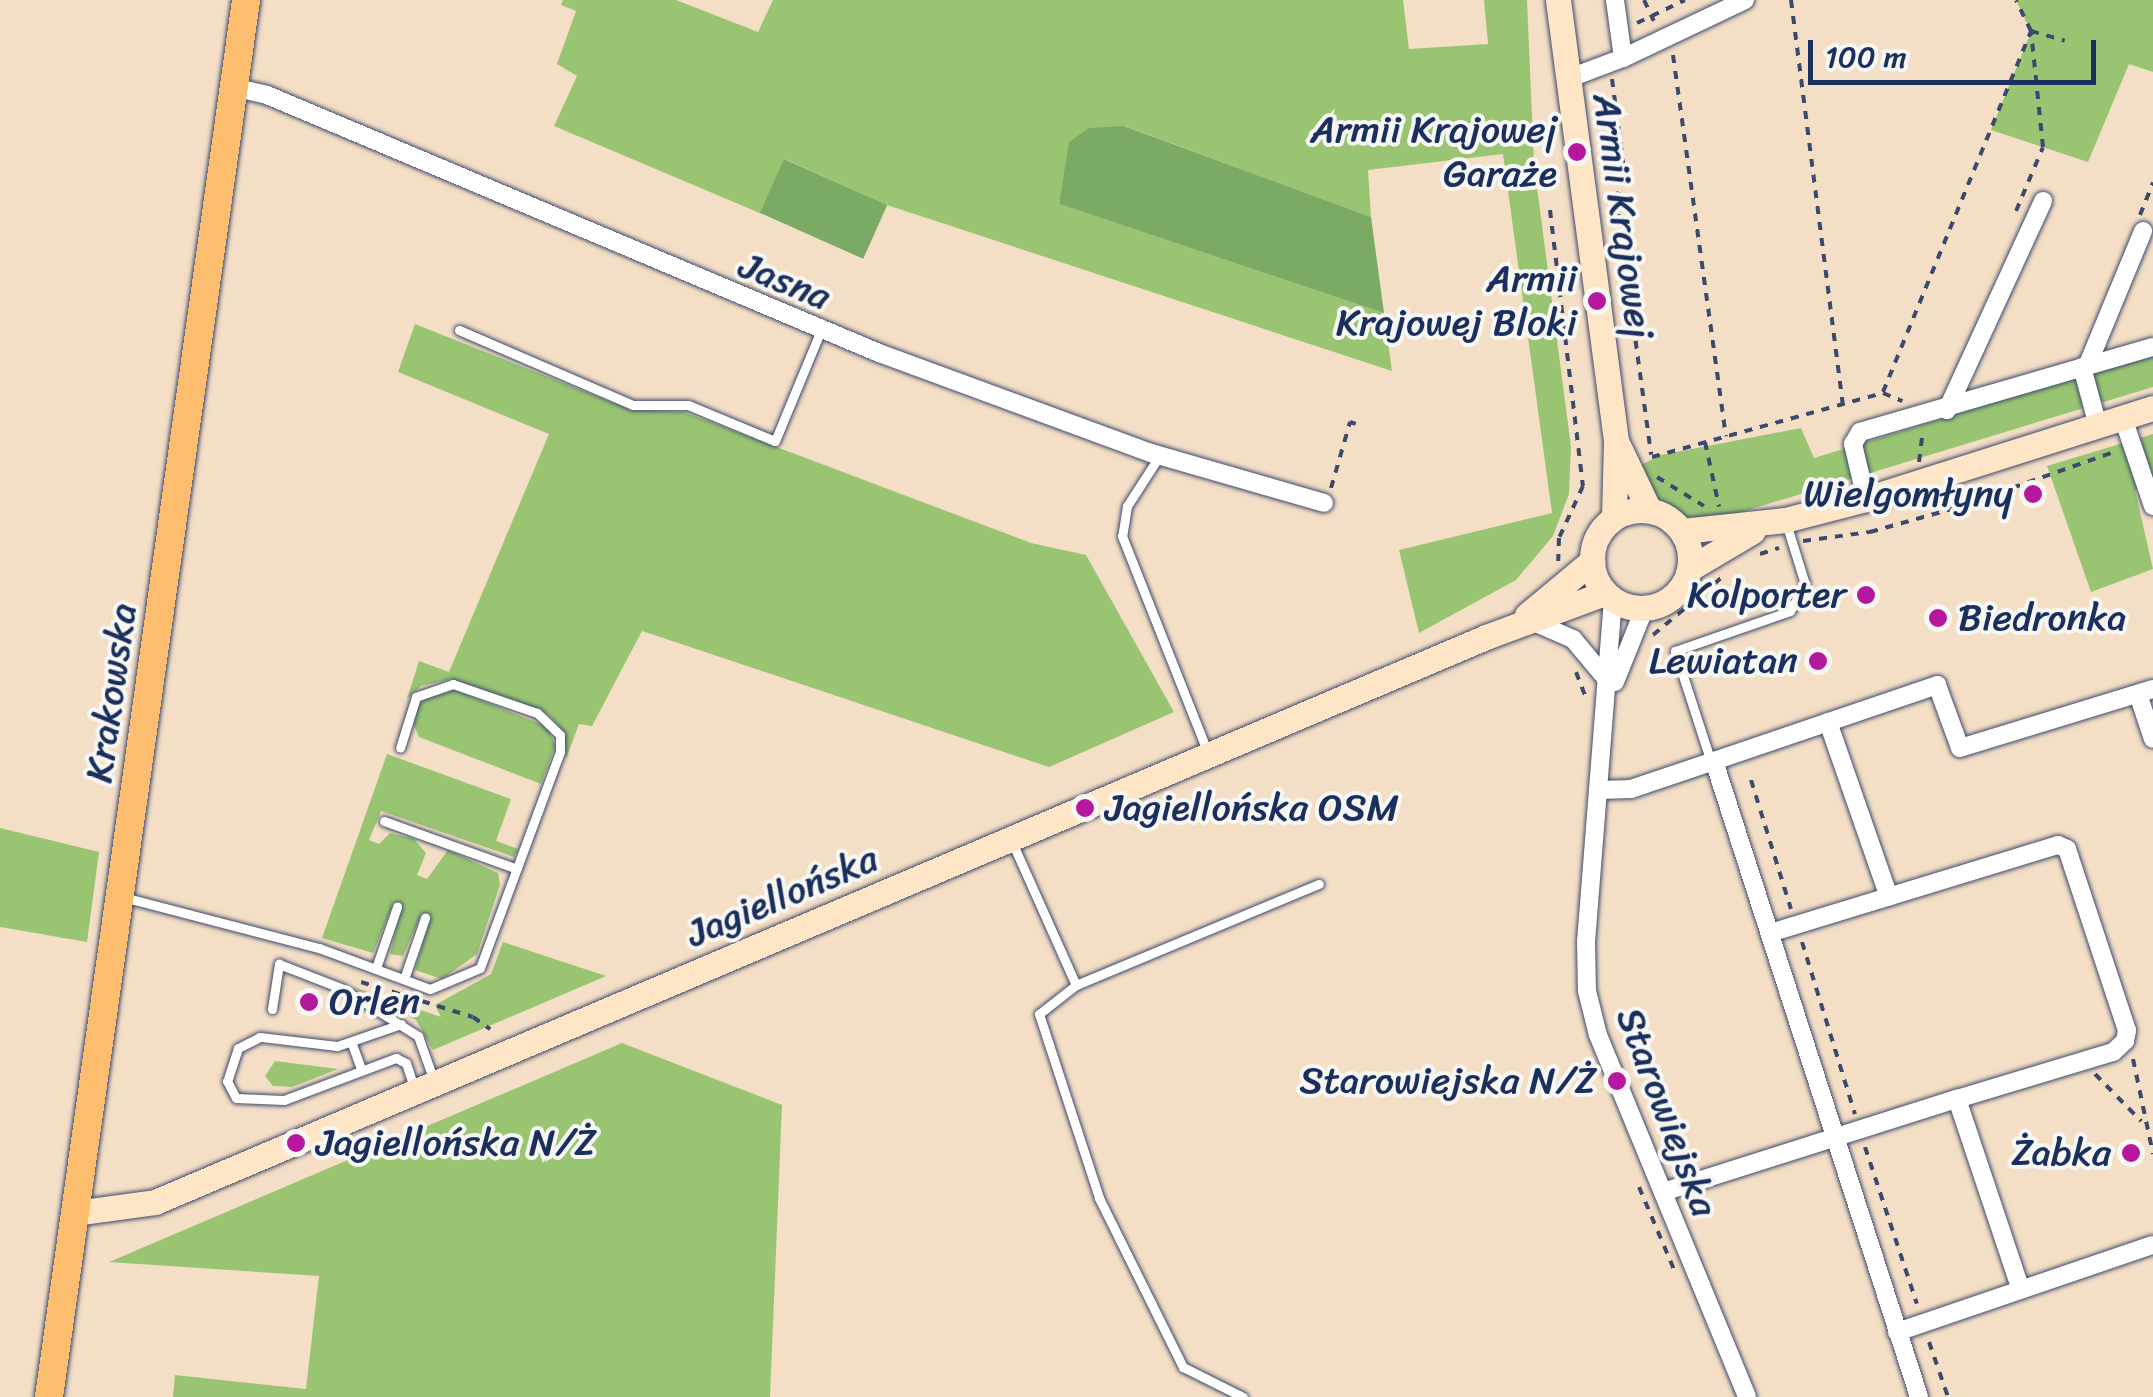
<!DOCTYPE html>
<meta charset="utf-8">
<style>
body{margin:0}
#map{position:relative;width:2153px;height:1397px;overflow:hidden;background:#f4dec5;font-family:Sriracha,sans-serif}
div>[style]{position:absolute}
.green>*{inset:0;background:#99c572}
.forest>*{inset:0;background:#7aaa64;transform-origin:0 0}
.path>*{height:4px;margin-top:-2px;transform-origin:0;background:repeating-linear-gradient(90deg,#3c496d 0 8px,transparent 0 16px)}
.roads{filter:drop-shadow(0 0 2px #3c496d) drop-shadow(0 0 2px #3c496d)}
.lane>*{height:9px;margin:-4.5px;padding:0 4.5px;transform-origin:4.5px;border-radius:4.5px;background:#fff}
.street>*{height:18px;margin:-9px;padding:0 9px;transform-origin:9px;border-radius:9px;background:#fff}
.secondary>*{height:25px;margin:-12.5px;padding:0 12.5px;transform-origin:12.5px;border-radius:12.5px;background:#fee5c5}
.secondary>.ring{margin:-12.5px;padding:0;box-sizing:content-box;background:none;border:25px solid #fee5c5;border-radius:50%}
.primary>*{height:28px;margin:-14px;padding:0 14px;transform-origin:14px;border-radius:14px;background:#fcbd6f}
.dots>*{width:28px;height:28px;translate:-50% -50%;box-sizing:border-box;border:5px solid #f6f6f2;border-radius:50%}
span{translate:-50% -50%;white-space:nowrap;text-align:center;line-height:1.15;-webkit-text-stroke:8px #f6f6f2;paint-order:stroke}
.poi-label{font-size:38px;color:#1b2f5e}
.right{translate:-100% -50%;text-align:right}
.left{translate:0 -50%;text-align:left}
.street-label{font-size:38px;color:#1b2f5e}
.scale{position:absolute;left:1808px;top:40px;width:288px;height:45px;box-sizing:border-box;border:5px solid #1b2f5e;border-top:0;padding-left:12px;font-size:30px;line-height:35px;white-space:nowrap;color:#1b2f5e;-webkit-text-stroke:8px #f6f6f2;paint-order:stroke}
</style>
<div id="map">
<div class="green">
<i style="clip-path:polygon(563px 0,676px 0,758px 32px,773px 0,1403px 0,1409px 49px,1488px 44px,1484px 0,1527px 0,1534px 164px,1571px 447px,1569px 494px,1553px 536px,1516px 580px,1419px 633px,1399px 550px,1552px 513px,1503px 154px,1368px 170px,1371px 217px,1125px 126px,1070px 142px,1059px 204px,1384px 313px,1392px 371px,887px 205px,785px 159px,762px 214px,554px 126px,577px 76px,557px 64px,576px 11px,561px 5px)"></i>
<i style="clip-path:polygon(2016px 0,2153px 0,2153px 72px,2129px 64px,2088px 162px,1991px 130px,2031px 32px)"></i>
<i style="clip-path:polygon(415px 324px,631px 410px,684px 412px,1031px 543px,1086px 555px,1174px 712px,1049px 767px,642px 631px,592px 726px,579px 724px,566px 759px,563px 731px,548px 714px,451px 679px,421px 686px,407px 699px,419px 661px,449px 672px,549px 434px,398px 372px)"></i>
<i style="clip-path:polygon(2153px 354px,2153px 387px,1725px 517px,1704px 521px,1683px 515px,1656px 497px,1639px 466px,1661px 455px,1801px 428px,1814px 458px)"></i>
<i style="clip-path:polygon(2153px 434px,2153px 484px,2135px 490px,2153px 569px,2091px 592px,2047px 466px)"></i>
<i style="clip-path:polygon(436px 690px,455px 690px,548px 727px,555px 746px,541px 784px,419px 737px,413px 723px,419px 705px)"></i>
<i style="clip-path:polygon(387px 754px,511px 799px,496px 841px,518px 849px,514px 857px,381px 811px,369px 840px,379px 844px,390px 833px,414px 839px,426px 853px,417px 875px,427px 879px,448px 850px,498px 873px,500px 885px,477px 954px,442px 979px,415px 970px,430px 916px,422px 913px,403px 956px,390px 954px,402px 906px,394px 902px,373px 953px,322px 938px)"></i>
<i style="clip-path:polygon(0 828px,99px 852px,87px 942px,0 927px)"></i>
<i style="clip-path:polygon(503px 942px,606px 976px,433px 1050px,416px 1020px,353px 987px,441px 1017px,435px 1005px,491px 974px)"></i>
<i style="clip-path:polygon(622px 1043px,782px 1105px,770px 1397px,173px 1397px,175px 1375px,306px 1389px,319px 1276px,109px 1262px)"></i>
<i style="clip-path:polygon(275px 1061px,338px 1069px,292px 1087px,273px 1086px,265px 1076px)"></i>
</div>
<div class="forest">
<i style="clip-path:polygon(1124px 126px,1371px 217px,1384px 313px,1059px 204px,1069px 142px,1089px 128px)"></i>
<i style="left:784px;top:159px;width:113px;height:59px;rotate:24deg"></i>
</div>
<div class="path">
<i style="left:1644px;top:0;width:23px;rotate:65deg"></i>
<i style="left:1791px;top:0;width:407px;rotate:82.7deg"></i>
<i style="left:1637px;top:23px;width:53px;rotate:-25.6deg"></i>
<i style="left:1673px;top:55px;width:385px;rotate:82.1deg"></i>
<i style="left:1612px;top:79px;width:99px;rotate:82.4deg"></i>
<i style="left:1625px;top:177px;width:23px;rotate:113deg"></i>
<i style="left:1616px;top:198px;width:259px;rotate:82.2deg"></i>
<i style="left:1550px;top:210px;width:278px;rotate:83.2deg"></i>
<i style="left:1583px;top:486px;width:57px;rotate:114.8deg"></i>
<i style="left:1559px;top:538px;width:23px;rotate:92deg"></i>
<i style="left:2016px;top:211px;width:69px;rotate:-67.1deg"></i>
<i style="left:2043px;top:147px;width:117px;rotate:-95.9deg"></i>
<i style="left:2031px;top:31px;width:35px;rotate:16deg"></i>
<i style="left:2140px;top:215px;width:35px;rotate:-68deg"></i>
<i style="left:1883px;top:392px;width:390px;rotate:-67.7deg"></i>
<i style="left:2031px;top:31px;width:34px;rotate:-116deg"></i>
<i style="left:1705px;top:442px;width:66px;rotate:77.7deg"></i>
<i style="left:1652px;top:457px;width:240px;rotate:-15.5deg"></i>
<i style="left:1883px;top:393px;width:21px;rotate:23deg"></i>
<i style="left:1919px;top:462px;width:31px;rotate:-83deg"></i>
<i style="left:1657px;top:477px;width:55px;rotate:31.7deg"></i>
<i style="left:1331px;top:488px;width:69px;rotate:-73.9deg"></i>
<i style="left:1350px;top:422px;width:6px;rotate:18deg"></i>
<i style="left:1936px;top:500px;width:25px;rotate:5deg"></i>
<i style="left:1803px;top:541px;width:68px;rotate:-7.7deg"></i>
<i style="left:1870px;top:532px;width:85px;rotate:-15.7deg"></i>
<i style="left:1952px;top:509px;width:172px;rotate:-19.4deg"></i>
<i style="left:1760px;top:554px;width:20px;rotate:-18deg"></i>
<i style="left:1653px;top:635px;width:95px;rotate:-39.9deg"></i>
<i style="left:1576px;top:672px;width:26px;rotate:69deg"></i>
<i style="left:1751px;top:780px;width:135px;rotate:72.8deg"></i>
<i style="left:1802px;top:942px;width:180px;rotate:72.9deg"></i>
<i style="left:361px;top:982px;width:117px;rotate:17.4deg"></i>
<i style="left:473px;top:1017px;width:21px;rotate:35deg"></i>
<i style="left:2133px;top:1059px;width:97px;rotate:78.1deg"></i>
<i style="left:2095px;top:1074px;width:66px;rotate:45.6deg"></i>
<i style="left:1865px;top:1147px;width:165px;rotate:71.7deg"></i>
<i style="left:1639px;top:1187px;width:95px;rotate:67deg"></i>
<i style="left:1929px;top:1342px;width:58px;rotate:70.9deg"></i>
</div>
<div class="roads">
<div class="lane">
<i style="left:459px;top:330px;width:189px;rotate:23.3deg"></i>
<i style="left:633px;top:405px;width:55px"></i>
<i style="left:688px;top:405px;width:94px;rotate:22.5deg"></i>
<i style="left:775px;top:441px;width:120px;rotate:-67.5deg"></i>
<i style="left:1160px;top:455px;width:61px;rotate:122.9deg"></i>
<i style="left:1127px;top:506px;width:30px;rotate:99deg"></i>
<i style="left:1122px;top:536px;width:233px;rotate:68.4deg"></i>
<i style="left:1711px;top:762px;width:117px;rotate:-108deg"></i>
<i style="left:1675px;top:651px;width:122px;rotate:-19.2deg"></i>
<i style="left:1790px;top:611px;width:31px;rotate:-61deg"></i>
<i style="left:1805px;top:584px;width:64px;rotate:-107.3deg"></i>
<i style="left:384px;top:821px;width:141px;rotate:19.8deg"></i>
<i style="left:1012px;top:842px;width:157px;rotate:65.9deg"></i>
<i style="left:1076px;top:985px;width:263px;rotate:-22.6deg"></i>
<i style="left:123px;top:897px;width:203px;rotate:14.6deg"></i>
<i style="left:319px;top:948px;width:118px;rotate:20.3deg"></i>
<i style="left:430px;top:989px;width:54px;rotate:-22.8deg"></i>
<i style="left:480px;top:968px;width:230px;rotate:-69.7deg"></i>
<i style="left:560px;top:752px;width:17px;rotate:-90deg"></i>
<i style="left:560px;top:735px;width:32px;rotate:-136deg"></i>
<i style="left:537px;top:713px;width:89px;rotate:-161deg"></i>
<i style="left:453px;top:684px;width:39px;rotate:161deg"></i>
<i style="left:416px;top:697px;width:53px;rotate:107.4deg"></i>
<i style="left:376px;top:968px;width:65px;rotate:-71deg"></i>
<i style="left:404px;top:979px;width:65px;rotate:-71deg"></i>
<i style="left:1076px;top:985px;width:47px;rotate:141.9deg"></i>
<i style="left:1039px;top:1014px;width:194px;rotate:71.9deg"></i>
<i style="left:1099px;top:1198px;width:189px;rotate:63.6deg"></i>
<i style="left:1183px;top:1367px;width:67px;rotate:26.6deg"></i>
<i style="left:272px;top:1009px;width:46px;rotate:-81.2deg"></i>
<i style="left:279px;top:964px;width:69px;rotate:21.3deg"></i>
<i style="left:343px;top:989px;width:89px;rotate:32.1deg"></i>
<i style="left:418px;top:1036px;width:48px;rotate:70.4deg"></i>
<i style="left:401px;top:1024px;width:68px;rotate:161deg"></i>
<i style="left:337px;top:1046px;width:78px;rotate:-173.3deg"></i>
<i style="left:260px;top:1037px;width:25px;rotate:153deg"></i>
<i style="left:238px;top:1048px;width:35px;rotate:108deg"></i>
<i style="left:227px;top:1081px;width:19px;rotate:62deg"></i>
<i style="left:236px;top:1098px;width:48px;rotate:2.4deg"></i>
<i style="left:284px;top:1100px;width:120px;rotate:-20.6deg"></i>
<i style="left:396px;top:1058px;width:11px;rotate:27deg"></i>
<i style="left:406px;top:1063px;width:28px;rotate:72deg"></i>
<i style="left:352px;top:1044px;width:27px;rotate:70deg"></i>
</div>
<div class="street">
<i style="left:1623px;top:58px;width:135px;rotate:-25.4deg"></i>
<i style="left:1567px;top:79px;width:60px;rotate:-20.6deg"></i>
<i style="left:1623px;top:58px;width:59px;rotate:-97.9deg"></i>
<i style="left:233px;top:87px;width:35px;rotate:13deg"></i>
<i style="left:267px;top:95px;width:664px;rotate:22.86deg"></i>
<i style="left:879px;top:353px;width:290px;rotate:20.2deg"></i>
<i style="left:1151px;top:453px;width:180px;rotate:16.1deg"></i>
<i style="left:2088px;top:364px;width:144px;rotate:-67.5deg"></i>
<i style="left:2082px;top:367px;width:61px;rotate:74.8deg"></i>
<i style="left:1947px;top:410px;width:230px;rotate:-65.3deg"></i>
<i style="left:2123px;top:418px;width:93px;rotate:71.2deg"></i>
<i style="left:1866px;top:499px;width:57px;rotate:-103.3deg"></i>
<i style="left:1853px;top:444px;width:14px;rotate:-60deg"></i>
<i style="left:1860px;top:432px;width:305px;rotate:-16.2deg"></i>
<i style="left:1613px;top:599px;width:343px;rotate:94.5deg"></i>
<i style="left:1586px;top:941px;width:50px;rotate:88.9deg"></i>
<i style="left:1587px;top:991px;width:45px;rotate:76deg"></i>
<i style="left:1598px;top:1035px;width:391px;rotate:67.6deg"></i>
<i style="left:1534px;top:622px;width:43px;rotate:23.6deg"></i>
<i style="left:1573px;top:639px;width:56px;rotate:50.1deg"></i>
<i style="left:1615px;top:682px;width:81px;rotate:-68.2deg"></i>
<i style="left:2138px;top:694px;width:47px;rotate:71.6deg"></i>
<i style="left:1828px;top:722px;width:185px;rotate:70.8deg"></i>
<i style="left:1714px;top:761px;width:236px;rotate:-18.8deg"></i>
<i style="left:1937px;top:685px;width:67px;rotate:69.9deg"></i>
<i style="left:1960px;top:748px;width:202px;rotate:-17deg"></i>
<i style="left:1599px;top:790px;width:32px;rotate:-2deg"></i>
<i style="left:1631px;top:789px;width:88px;rotate:-18.6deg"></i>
<i style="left:1714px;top:761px;width:668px;rotate:72.13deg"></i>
<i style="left:1770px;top:933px;width:301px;rotate:-17deg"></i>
<i style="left:2058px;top:845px;width:10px;rotate:24deg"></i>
<i style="left:2067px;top:849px;width:191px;rotate:71.7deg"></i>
<i style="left:2127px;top:1030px;width:11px;rotate:100deg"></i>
<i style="left:2125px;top:1041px;width:16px;rotate:137deg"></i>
<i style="left:2113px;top:1052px;width:163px;rotate:163.2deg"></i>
<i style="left:1663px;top:1192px;width:308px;rotate:-17.6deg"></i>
<i style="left:1957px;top:1099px;width:201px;rotate:71.5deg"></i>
<i style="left:1897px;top:1332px;width:270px;rotate:-18.8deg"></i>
</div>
<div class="secondary">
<i style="left:1558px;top:0;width:445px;rotate:82.5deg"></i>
<i style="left:1616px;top:441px;width:76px;rotate:91.5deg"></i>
<i style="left:1616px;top:441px;width:76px;rotate:64.4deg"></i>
<i class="ring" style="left:1592px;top:510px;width:73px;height:73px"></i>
<i style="left:1682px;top:531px;width:104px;rotate:-6.1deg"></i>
<i style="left:1785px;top:520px;width:84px;rotate:-14.5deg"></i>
<i style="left:1866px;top:499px;width:301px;rotate:-17.6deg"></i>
<i style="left:1689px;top:569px;width:74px;rotate:-30.7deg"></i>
<i style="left:1527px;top:615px;width:85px;rotate:-39.7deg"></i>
<i style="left:75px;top:1213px;width:81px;rotate:-7.8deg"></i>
<i style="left:155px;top:1202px;width:1446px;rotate:-23deg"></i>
<i style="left:1486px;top:637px;width:127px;rotate:-20.3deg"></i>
</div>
<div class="primary">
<i style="left:49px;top:1397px;width:1411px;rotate:-81.97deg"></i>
</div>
</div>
<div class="dots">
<i style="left:1577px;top:152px;background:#b5179e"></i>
<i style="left:1597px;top:301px;background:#b5179e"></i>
<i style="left:2033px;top:494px;background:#b5179e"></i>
<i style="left:1866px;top:595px;background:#b5179e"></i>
<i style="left:1938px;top:618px;background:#b5179e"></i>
<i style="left:1818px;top:661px;background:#b5179e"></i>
<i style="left:1085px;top:808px;background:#b5179e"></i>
<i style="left:309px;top:1002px;background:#b5179e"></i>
<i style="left:1617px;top:1081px;background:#b5179e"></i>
<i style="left:296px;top:1143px;background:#b5179e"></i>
<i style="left:2131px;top:1153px;background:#b5179e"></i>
</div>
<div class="poi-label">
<span class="right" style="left:1557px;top:152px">Armii Krajowej<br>Garaże</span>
<span class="right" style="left:1577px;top:301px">Armii<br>Krajowej Bloki</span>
<span class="right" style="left:2013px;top:494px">Wielgomłyny</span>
<span class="right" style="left:1846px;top:595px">Kolporter</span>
<span class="left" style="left:1958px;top:618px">Biedronka</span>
<span class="right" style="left:1798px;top:661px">Lewiatan</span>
<span class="left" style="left:1105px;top:808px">Jagiellońska OSM</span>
<span class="left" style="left:329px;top:1002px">Orlen</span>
<span class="right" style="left:1597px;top:1081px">Starowiejska N/Ż</span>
<span class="left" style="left:316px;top:1143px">Jagiellońska N/Ż</span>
<span class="right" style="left:2111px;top:1153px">Żabka</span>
</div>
<div class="street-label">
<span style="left:1623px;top:216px;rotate:82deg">Armii Krajowej</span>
<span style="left:785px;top:281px;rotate:22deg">Jasna</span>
<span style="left:111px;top:693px;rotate:-82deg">Krakowska</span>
<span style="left:782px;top:896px;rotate:-23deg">Jagiellońska</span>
<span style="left:1667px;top:1112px;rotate:69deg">Starowiejska</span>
</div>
<div class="scale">100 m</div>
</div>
